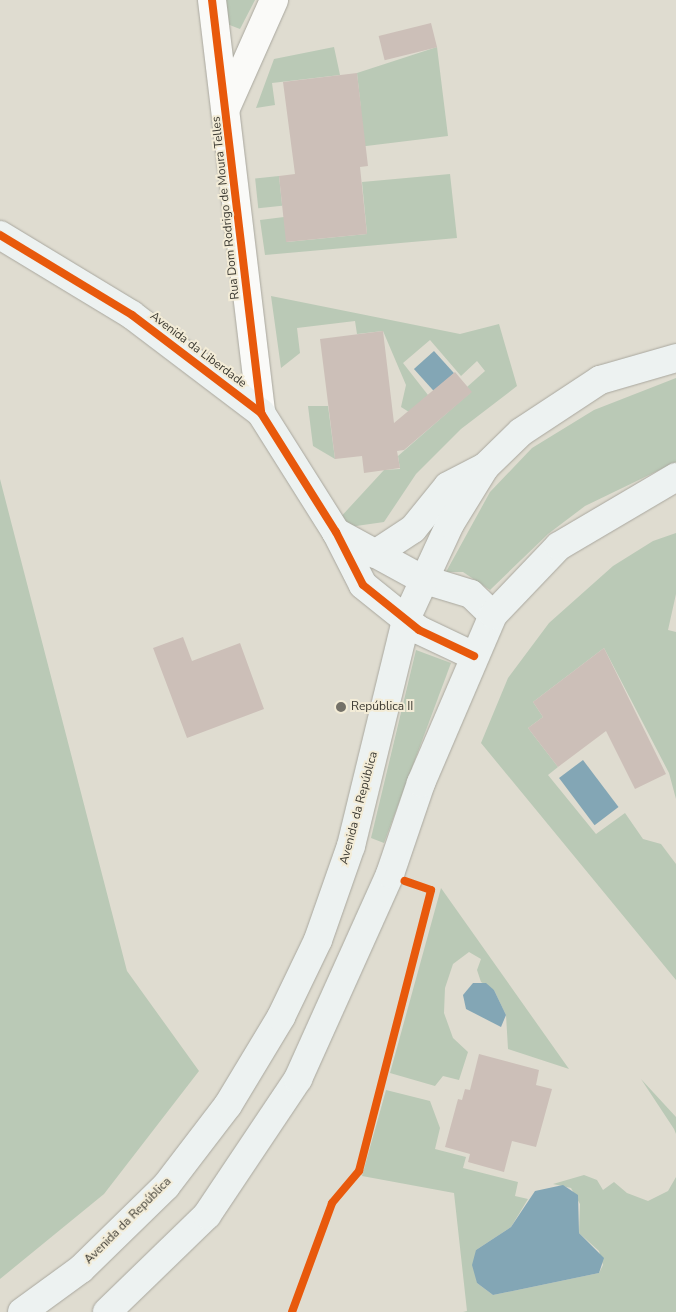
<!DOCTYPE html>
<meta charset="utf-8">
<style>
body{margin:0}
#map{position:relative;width:676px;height:1312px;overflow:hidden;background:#dfdcd0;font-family:"Nunito Sans",sans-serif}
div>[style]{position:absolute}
.green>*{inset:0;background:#bac9b6;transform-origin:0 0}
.water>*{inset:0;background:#83a6b5;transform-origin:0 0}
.building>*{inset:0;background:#ccbfb8;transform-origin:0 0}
.roads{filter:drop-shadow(0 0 1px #a9a79e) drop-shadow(0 0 1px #a9a79e)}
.street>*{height:28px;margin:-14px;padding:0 14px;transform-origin:14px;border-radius:14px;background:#fafaf8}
.secondary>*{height:28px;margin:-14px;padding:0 14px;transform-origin:14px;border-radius:14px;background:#edf2f1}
.cycleway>*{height:8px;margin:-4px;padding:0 4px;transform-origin:4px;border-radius:4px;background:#e8590c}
.dots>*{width:14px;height:14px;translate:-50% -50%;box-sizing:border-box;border:2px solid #f3ecd7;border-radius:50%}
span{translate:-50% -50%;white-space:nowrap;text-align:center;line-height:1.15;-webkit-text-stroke:4px #f3ecd7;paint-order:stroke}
.street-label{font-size:12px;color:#3a3830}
.poi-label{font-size:12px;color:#3a3830}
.left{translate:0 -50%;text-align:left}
</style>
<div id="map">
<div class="green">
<i style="clip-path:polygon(224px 0,255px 0,240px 29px,227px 24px)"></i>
<i style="clip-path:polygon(334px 47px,340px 75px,272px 83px,275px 105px,256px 108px,274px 59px)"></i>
<i style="clip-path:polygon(437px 47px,448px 136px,358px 147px,361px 109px,357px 73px)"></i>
<i style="clip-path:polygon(450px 174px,457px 238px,265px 255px,260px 220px,284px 217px,287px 242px,367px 234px,362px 182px)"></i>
<i style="left:279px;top:176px;width:30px;height:24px;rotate:84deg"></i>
<i style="clip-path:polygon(271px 296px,460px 334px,499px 324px,517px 386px,461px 429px,416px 474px,384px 522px,342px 528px,337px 521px,384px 470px,400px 469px,398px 456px,471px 392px,467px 387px,485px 371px,477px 361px,461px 376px,430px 340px,403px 363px,428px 395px,409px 412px,401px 407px,406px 385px,383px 331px,357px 334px,355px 321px,297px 328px,300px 353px,281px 368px)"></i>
<i style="clip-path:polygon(676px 378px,676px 462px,585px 506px,548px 534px,490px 590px,463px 572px,446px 572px,490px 492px,532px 448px,594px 410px)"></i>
<i style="clip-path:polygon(308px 406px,328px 406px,335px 459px,313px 446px)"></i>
<i style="clip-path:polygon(0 479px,127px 971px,199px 1071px,104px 1194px,0 1279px)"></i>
<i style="clip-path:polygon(676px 533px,676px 594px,668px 630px,676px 632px,676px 799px,669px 773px,604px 648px,533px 702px,543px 717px,528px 728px,558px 767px,548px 775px,596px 834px,625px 813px,643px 839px,661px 844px,676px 864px,676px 980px,481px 743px,508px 678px,549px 623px,613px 566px,653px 541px)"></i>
<i style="clip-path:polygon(416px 650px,451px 663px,384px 843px,371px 838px)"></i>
<i style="clip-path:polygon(441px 888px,569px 1069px,508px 1049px,506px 1015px,494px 990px,481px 982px,477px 970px,481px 959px,469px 952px,453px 964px,445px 988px,444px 1013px,453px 1038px,468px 1052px,459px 1080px,443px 1076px,435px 1086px,390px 1073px)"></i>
<i style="clip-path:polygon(641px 1079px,676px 1117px,676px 1134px,674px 1129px)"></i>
<i style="clip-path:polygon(386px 1090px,430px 1101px,440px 1128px,435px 1149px,466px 1157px,463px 1168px,518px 1182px,515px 1196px,528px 1199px,511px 1227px,476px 1250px,477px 1283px,493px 1295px,599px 1273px,603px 1265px,599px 1251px,579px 1233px,580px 1204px,571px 1188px,553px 1184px,584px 1175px,597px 1180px,603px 1190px,614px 1182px,627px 1193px,648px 1201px,668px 1191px,676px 1177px,676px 1312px,463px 1312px,467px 1311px,454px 1193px,362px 1176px)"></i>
</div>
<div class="water">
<i style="left:434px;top:351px;width:30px;height:27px;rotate:48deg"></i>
<i style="left:583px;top:760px;width:59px;height:30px;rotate:53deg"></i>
<i style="clip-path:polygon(473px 983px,486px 983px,494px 990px,506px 1015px,501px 1027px,466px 1009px,463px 995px)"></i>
<i style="clip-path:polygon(563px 1185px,578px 1195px,579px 1233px,604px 1258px,599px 1273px,493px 1295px,477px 1283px,472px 1265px,476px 1250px,511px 1227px,535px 1191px)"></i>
</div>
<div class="building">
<i style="left:431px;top:23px;width:25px;height:54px;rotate:76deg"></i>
<i style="clip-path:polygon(357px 73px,368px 166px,360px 167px,367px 234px,286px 242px,279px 176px,295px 174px,283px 82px)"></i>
<i style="clip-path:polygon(383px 331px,394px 423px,455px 372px,472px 392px,404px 450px,397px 451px,400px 468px,364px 473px,362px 456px,335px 459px,320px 339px)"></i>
<i style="clip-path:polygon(183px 637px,192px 661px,240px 643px,264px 709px,187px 738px,153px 648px)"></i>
<i style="clip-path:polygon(604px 648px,666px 774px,635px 789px,606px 731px,558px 767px,528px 728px,543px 717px,533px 702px)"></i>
<i style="clip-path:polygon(479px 1054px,539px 1070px,536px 1085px,552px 1089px,536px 1147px,512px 1141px,504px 1172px,468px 1162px,470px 1154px,445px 1147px,458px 1099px,462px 1100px,465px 1089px,470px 1090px)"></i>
</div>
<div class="roads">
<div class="street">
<i style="left:212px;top:0;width:416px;rotate:83.2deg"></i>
<i style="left:226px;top:108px;width:118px;rotate:-66deg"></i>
</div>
<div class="secondary">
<i style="left:0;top:235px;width:154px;rotate:31.2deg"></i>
<i style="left:132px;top:315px;width:162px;rotate:37.2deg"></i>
<i style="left:261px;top:413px;width:141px;rotate:57.8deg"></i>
<i style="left:336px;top:532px;width:59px;rotate:63deg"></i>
<i style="left:363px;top:585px;width:72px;rotate:38.8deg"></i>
<i style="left:419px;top:630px;width:61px;rotate:25.3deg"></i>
<i style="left:336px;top:532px;width:98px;rotate:28.7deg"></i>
<i style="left:422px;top:579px;width:51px;rotate:17deg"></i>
<i style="left:471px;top:594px;width:30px;rotate:44deg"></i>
<i style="left:375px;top:554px;width:45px;rotate:-33.3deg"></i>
<i style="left:413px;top:529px;width:55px;rotate:-50.9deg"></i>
<i style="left:448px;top:486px;width:42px;rotate:-27.2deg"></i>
<i style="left:22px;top:1312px;width:73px;rotate:-36.1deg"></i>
<i style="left:81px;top:1269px;width:119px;rotate:-44.3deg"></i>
<i style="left:166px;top:1186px;width:102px;rotate:-52.6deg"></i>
<i style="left:228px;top:1105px;width:103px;rotate:-58.9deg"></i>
<i style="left:281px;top:1017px;width:85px;rotate:-64.3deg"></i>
<i style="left:318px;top:940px;width:100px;rotate:-70.7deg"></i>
<i style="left:351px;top:846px;width:236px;rotate:-76.3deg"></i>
<i style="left:407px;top:617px;width:102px;rotate:-65.2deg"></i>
<i style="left:450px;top:524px;width:67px;rotate:-58.4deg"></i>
<i style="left:485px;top:467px;width:50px;rotate:-44.2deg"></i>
<i style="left:521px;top:432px;width:95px;rotate:-33.4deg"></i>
<i style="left:600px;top:380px;width:79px;rotate:-16.1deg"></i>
<i style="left:107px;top:1312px;width:139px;rotate:-44.1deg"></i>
<i style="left:207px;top:1215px;width:164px;rotate:-56.2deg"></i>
<i style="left:298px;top:1079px;width:225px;rotate:-65.8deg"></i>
<i style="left:390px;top:874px;width:96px;rotate:-71.2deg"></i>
<i style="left:421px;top:783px;width:183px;rotate:-66.8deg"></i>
<i style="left:493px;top:615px;width:95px;rotate:-46.3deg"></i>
<i style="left:559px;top:546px;width:136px;rotate:-30.5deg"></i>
</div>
</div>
<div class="cycleway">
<i style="left:212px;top:0;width:416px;rotate:83.2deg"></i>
<i style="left:0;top:235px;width:154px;rotate:31.2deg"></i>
<i style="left:132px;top:315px;width:162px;rotate:37.2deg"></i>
<i style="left:261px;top:413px;width:141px;rotate:57.8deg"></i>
<i style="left:336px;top:532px;width:59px;rotate:63deg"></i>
<i style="left:363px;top:585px;width:72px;rotate:38.8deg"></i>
<i style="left:419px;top:630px;width:61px;rotate:25.3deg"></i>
<i style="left:292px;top:1312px;width:116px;rotate:-69.8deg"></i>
<i style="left:332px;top:1203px;width:42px;rotate:-49.8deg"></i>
<i style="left:359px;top:1171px;width:290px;rotate:-75.6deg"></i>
<i style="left:431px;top:890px;width:28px;rotate:-161deg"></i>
</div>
<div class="dots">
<i style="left:341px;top:707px;background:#747168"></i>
</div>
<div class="street-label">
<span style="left:226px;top:208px;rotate:-96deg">Rua Dom Rodrigo de Moura Telles</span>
<span style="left:198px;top:350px;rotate:37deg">Avenida da Liberdade</span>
<span style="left:359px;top:808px;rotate:-75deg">Avenida da República</span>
<span style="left:128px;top:1221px;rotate:-45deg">Avenida da República</span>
</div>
<div class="poi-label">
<span class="left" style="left:351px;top:707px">República II</span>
</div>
</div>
